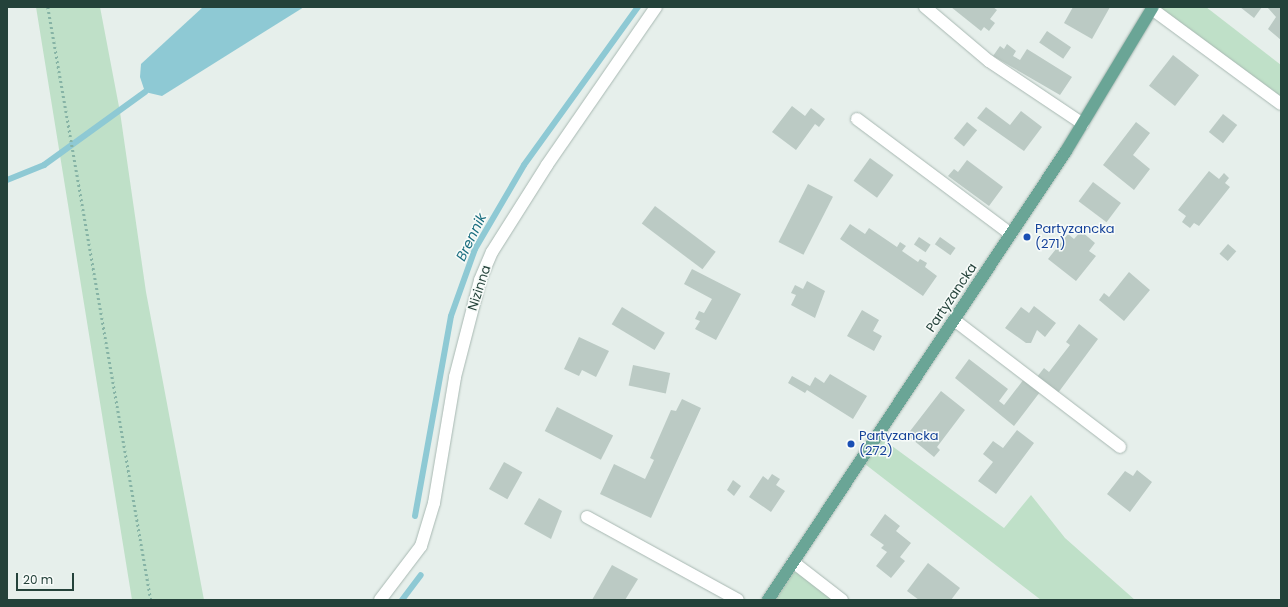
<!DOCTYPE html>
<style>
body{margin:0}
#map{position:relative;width:1288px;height:607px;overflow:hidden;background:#e6efeb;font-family:Poppins,sans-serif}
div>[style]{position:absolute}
.green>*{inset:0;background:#bfe0c8}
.water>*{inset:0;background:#8ec9d4}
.stream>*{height:6px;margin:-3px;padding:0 3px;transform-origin:3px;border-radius:3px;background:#8ec9d4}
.building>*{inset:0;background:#bbcac4;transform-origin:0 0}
.path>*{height:2.5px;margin-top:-1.25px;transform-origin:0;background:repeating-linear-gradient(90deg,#86b3a5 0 2px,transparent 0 5px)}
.roads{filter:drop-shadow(0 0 1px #a8b8b2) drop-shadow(0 0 1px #a8b8b2)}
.minor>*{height:12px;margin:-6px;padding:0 6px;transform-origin:6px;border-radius:6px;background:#fff}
.major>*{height:12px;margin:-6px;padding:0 6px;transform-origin:6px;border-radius:6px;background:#6aa596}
.dots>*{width:11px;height:11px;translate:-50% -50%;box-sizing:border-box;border:2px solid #f7fbf9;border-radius:50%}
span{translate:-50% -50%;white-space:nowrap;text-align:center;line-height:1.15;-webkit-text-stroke:3px #f7fbf9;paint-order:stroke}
.transit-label{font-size:13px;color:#164399}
.left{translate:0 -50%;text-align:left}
.street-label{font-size:13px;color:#24423a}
.water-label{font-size:14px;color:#1c6f80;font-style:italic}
.frame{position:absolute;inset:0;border:8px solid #24423a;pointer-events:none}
.scale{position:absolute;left:16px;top:573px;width:58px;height:18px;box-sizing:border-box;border:2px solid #24423a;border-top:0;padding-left:5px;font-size:12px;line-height:14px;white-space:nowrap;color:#24423a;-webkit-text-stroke:3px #f7fbf9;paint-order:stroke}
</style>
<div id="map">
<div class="green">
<i style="clip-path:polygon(36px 7px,100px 7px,120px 112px,146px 292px,204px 600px,132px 600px)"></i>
<i style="clip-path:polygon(1153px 7px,1206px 7px,1281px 65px,1281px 104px)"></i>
<i style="clip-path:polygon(877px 435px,1004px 528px,1031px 495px,1065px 538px,1135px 600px,1041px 600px,861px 461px)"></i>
<i style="clip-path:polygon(793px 562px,842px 600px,768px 600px)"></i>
</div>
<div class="water">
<i style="clip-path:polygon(203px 7px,304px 7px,162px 96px,145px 92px,140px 77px,141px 64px)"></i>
</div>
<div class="stream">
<i style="left:7px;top:180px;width:40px;rotate:-22deg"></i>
<i style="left:44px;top:165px;width:125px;rotate:-35.9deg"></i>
<i style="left:415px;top:516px;width:203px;rotate:-79.8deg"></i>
<i style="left:451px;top:316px;width:71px;rotate:-70.3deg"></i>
<i style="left:475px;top:249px;width:97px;rotate:-59.7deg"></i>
<i style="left:524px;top:165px;width:195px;rotate:-54.2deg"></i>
<i style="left:402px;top:600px;width:31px;rotate:-53deg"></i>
</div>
<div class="building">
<i style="clip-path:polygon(951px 7px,993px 7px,997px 10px,990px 19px,995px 23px,989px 31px,984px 27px,981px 31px)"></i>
<i style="clip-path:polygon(1073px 7px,1110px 7px,1092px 39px,1064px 23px)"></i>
<i style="clip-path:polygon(1240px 7px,1262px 7px,1254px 18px)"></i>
<i style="clip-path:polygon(1267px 7px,1281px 7px,1281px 40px,1268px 29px,1276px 17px)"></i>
<i style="left:1047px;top:31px;width:29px;height:14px;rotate:34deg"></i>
<i style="clip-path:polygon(1007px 44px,1016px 51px,1013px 56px,1020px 60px,1027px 49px,1072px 77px,1060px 95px,993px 56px,1000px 46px,1004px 49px)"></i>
<i style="left:1173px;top:55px;width:33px;height:39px;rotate:38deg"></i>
<i style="clip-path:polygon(792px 106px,805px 116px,811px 108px,825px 119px,819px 127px,815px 124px,796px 150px,772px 132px)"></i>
<i style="clip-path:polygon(986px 107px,1010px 125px,1021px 111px,1042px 127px,1024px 151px,977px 118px)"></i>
<i style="left:1223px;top:114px;width:18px;height:23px;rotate:38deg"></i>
<i style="left:967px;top:122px;width:13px;height:21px;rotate:39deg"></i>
<i style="clip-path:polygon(1136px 122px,1150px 133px,1133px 155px,1150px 169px,1134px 190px,1103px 165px)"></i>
<i style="left:870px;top:158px;width:29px;height:28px;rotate:36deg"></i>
<i style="clip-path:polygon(967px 160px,1003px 187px,989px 206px,948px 176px,954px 169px,958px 172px)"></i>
<i style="clip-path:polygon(1209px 171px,1219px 179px,1224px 173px,1229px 178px,1225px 183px,1230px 187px,1199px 226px,1194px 223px,1190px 228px,1182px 222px,1186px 216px,1178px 210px)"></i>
<i style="left:1093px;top:182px;width:35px;height:24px;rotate:37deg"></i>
<i style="left:808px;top:184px;width:28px;height:65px;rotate:27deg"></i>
<i style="left:655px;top:206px;width:76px;height:22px;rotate:37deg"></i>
<i style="clip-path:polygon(850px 224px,865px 234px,869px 228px,897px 247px,900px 242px,906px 246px,902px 251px,918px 262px,920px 259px,927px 263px,925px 267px,937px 276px,923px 296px,840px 239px)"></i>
<i style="clip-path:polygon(1081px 231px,1095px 243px,1089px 251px,1096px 256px,1076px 281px,1048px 259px,1068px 234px,1074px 239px)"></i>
<i style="left:919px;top:237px;width:14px;height:9px;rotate:34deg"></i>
<i style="left:940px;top:237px;width:19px;height:9px;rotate:35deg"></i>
<i style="left:1228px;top:244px;width:11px;height:13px;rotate:41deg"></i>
<i style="clip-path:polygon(692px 269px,741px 294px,716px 340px,695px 329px,700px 321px,695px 319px,699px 311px,704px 313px,712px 299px,684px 284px)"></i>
<i style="clip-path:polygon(1129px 272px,1150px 290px,1124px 321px,1099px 300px,1104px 293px,1109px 297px)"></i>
<i style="clip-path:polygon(807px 281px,825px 291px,815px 318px,791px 305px,796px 295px,791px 293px,795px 285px,803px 289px)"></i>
<i style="clip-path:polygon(1034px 306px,1056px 323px,1045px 337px,1037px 330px,1031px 343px,1026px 343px,1005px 328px,1021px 307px,1029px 313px)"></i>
<i style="left:622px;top:307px;width:50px;height:20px;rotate:31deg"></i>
<i style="clip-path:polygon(862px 310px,879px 320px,873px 331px,882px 336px,874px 351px,847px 336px)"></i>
<i style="clip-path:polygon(1079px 324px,1098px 339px,1058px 393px,1037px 377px,1044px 368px,1049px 372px,1070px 345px,1066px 342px)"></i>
<i style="clip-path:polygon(579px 337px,609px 351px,596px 377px,582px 370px,579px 376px,564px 369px)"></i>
<i style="clip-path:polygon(969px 359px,1008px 389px,999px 401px,1004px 405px,1024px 379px,1040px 392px,1014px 426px,955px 378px)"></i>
<i style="left:633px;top:365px;width:38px;height:21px;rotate:12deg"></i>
<i style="clip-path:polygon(830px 374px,867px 396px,853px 419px,807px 390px,805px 393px,788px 383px,792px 376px,810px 386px,815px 377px,824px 383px)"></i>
<i style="clip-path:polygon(941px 391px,965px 410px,937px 447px,940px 450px,934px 457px,907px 435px)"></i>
<i style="clip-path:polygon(682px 399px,701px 408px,651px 518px,600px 494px,614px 464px,645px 479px,654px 460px,650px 458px,671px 410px,676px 411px)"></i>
<i style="left:557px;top:407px;width:63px;height:27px;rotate:27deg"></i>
<i style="clip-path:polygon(1017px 430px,1034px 443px,996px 494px,978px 481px,993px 462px,983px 454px,993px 441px,1003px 448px)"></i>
<i style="left:504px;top:462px;width:21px;height:31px;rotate:29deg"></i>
<i style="clip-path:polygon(1137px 470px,1152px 482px,1130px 512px,1107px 494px,1125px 471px,1133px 476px)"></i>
<i style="clip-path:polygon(772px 474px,780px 479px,776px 485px,785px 491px,771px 512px,749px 497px,763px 476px,768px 480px)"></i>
<i style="clip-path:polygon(733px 480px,741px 486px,734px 496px,727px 490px)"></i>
<i style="clip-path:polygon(539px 498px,562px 511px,551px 539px,524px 524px)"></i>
<i style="clip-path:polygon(885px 514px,900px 526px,896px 531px,911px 543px,900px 557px,905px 561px,891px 578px,876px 566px,887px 552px,881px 548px,884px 545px,870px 535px)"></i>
<i style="clip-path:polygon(928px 563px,960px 588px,951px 600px,919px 600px,907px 591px)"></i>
<i style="clip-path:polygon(612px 565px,638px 579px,625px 600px,592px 600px)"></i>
</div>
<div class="path">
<i style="left:48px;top:7px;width:602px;rotate:80.15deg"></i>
</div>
<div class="roads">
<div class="minor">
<i style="left:925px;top:7px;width:84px;rotate:40.2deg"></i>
<i style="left:989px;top:61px;width:113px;rotate:33.8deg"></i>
<i style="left:1152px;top:9px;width:160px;rotate:36.4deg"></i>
<i style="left:857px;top:119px;width:192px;rotate:36.8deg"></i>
<i style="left:954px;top:320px;width:209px;rotate:37.4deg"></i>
<i style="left:587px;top:517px;width:172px;rotate:28.8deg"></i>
<i style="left:793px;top:562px;width:62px;rotate:37.8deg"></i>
<i style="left:380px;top:600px;width:68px;rotate:-52.8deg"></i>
<i style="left:421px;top:546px;width:45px;rotate:-73.2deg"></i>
<i style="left:434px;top:503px;width:128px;rotate:-80.5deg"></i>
<i style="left:455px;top:377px;width:100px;rotate:-75.5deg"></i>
<i style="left:480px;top:280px;width:30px;rotate:-67deg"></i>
<i style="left:492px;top:252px;width:103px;rotate:-57.7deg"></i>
<i style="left:547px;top:165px;width:192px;rotate:-55.4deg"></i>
</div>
<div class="major">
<i style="left:768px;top:600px;width:539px;rotate:-56.43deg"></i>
<i style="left:1066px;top:151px;width:168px;rotate:-58.9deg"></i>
</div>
</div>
<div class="dots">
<i style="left:1027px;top:237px;background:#1a4fb4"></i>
<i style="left:851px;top:444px;background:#1a4fb4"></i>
</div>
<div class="transit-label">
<span class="left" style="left:1035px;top:237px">Partyzancka<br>(271)</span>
<span class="left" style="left:859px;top:444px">Partyzancka<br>(272)</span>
</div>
<div class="street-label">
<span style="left:480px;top:288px;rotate:-72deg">Nizinna</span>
<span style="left:952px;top:298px;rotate:-56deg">Partyzancka</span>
</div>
<div class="water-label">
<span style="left:471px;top:237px;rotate:-64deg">Brennik</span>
</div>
<div class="frame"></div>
<div class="scale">20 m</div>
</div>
